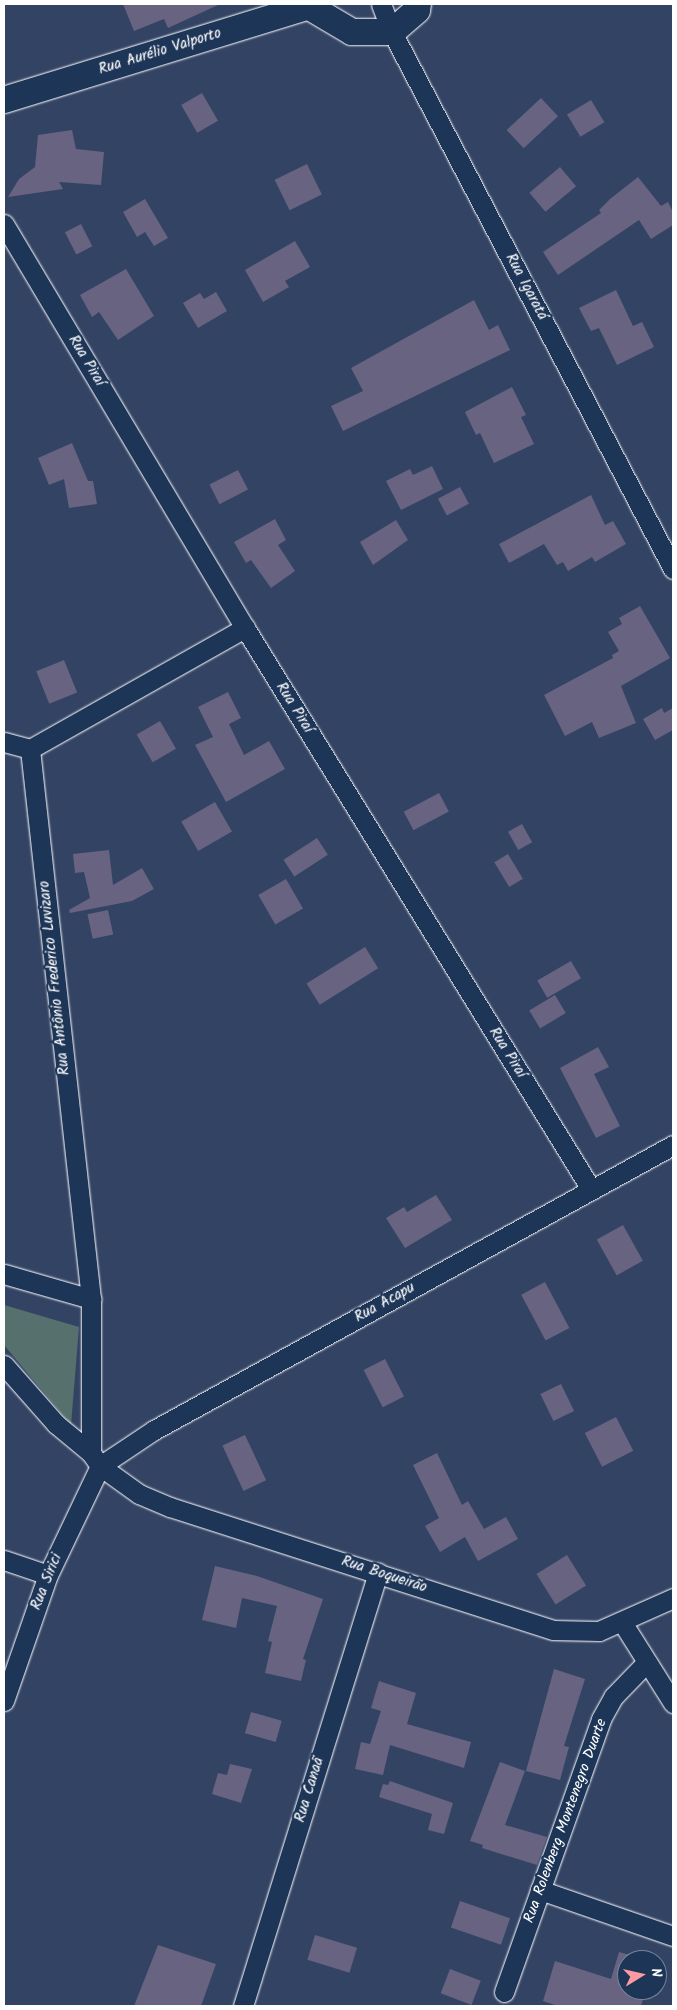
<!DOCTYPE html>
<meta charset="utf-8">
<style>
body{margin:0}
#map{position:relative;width:677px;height:2010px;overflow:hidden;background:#334364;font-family:Kalam,sans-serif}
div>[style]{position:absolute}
.green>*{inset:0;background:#56706d}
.building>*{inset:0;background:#676381;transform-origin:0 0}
.roads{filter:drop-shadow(0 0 1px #fff) drop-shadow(0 0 1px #fff)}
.minor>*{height:19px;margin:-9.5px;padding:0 9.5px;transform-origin:9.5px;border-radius:9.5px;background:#1d3557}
.secondary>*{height:26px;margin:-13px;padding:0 13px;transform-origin:13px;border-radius:13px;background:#1d3557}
span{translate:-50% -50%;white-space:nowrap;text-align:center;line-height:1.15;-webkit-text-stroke:4.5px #1d3557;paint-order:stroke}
.street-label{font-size:15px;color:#fff}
.frame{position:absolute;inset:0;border:5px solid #fff;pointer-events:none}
.north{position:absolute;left:617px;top:1950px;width:50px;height:50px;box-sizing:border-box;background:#1d3557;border:1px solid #77869a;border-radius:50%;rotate:81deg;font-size:14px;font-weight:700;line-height:20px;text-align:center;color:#fff}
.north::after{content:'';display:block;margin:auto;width:18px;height:22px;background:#ff9aa2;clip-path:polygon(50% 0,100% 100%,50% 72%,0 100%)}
</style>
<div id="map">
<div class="green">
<i style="clip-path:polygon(4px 1305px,79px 1327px,71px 1425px,4px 1345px)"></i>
</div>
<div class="building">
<i style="clip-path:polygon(123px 4px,218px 4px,218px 5px,168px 28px,164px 19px,134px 31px)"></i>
<i style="left:202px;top:93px;width:32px;height:24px;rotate:60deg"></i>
<i style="left:541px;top:98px;width:25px;height:47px;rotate:47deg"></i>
<i style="left:591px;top:100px;width:26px;height:28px;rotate:59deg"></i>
<i style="clip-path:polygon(72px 130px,76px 149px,104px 152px,101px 185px,59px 182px,63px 189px,8px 197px,19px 179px,35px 167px,38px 135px)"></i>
<i style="left:307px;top:164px;width:34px;height:36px;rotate:64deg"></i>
<i style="left:560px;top:167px;width:25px;height:40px;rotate:50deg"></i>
<i style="clip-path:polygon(638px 177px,661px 206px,668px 202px,673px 212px,673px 225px,651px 239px,639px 220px,558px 275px,543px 252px,601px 213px,599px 210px,610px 199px)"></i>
<i style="clip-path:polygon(145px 199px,168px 238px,154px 246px,145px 232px,137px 237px,123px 212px)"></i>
<i style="left:81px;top:224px;width:25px;height:18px;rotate:63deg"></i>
<i style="clip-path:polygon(295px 241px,310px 267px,285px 281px,289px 287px,263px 302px,245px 270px)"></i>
<i style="clip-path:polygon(126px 269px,154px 316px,118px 340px,99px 312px,92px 317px,80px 295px)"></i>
<i style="clip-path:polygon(616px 290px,633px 326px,642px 322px,654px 347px,617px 365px,599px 328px,591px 331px,579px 308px)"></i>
<i style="clip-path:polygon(216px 292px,227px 311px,198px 328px,183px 303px,200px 293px,204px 299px)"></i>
<i style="clip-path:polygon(474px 300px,489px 330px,498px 325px,510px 350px,343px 431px,331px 406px,363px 391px,351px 368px)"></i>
<i style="clip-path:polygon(512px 387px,526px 415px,521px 417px,534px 444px,494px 463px,480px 433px,476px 435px,465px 412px)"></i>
<i style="clip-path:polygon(72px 443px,88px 481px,93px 481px,97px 504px,69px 508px,64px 479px,49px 485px,38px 458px)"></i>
<i style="clip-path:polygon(432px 466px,443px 489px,401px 510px,386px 481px,410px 469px,413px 475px)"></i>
<i style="left:238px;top:470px;width:22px;height:32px;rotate:63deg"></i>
<i style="left:460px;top:487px;width:19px;height:25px;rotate:62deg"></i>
<i style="clip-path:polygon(591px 495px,605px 525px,613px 521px,626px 544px,595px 562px,592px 557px,568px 571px,563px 562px,557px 565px,544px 544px,509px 563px,499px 544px)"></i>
<i style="clip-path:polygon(275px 519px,286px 540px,278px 545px,295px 571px,271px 588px,251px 560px,246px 563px,234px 542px)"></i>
<i style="clip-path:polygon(396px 520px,408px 540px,373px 565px,360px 542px)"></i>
<i style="clip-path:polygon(640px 606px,670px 658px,621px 686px,636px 723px,599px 738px,592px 722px,565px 736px,544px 695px,613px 658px,612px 655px,619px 651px,608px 632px,622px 624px,619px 618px)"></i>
<i style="left:64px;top:660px;width:35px;height:30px;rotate:68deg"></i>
<i style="clip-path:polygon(228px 692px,241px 718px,229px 724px,244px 755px,269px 741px,285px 769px,226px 802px,195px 745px,213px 737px,198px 707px)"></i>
<i style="clip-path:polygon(662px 708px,664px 713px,673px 708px,673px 730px,655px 740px,643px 719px)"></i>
<i style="left:160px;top:721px;width:32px;height:27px;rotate:60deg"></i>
<i style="left:439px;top:793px;width:21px;height:40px;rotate:62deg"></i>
<i style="left:215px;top:802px;width:34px;height:39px;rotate:60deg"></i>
<i style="left:522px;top:824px;width:21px;height:16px;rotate:61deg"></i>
<i style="left:317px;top:838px;width:20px;height:40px;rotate:57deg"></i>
<i style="clip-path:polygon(109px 850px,113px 885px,142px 868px,154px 889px,132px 901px,70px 913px,69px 910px,90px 898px,84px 872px,75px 873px,73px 854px)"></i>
<i style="left:508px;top:854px;width:29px;height:16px;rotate:59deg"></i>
<i style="left:286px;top:879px;width:34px;height:32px;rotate:60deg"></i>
<i style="left:108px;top:910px;width:25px;height:21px;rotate:78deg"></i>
<i style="left:365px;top:947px;width:25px;height:69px;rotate:58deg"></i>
<i style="left:571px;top:961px;width:20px;height:39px;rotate:60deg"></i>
<i style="left:555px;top:995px;width:21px;height:30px;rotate:59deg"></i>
<i style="clip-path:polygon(598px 1047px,609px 1067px,594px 1074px,620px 1126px,596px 1138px,560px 1068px)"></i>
<i style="clip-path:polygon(436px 1195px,452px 1220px,405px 1248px,386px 1218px,404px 1207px,407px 1212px)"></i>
<i style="left:623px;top:1225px;width:41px;height:30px;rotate:61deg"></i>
<i style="left:545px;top:1282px;width:52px;height:27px;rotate:62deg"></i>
<i style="left:385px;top:1359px;width:42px;height:24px;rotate:63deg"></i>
<i style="left:561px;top:1384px;width:30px;height:23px;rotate:64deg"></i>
<i style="left:616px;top:1417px;width:38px;height:35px;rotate:63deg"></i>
<i style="left:245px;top:1435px;width:50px;height:25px;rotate:65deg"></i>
<i style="clip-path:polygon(437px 1453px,462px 1505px,468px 1501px,484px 1529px,506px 1517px,518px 1539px,478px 1561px,465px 1537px,440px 1552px,425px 1526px,439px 1518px,413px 1465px)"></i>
<i style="left:567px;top:1555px;width:36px;height:36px;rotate:58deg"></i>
<i style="clip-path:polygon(215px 1566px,257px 1576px,323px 1599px,303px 1659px,306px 1660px,301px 1681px,265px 1673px,272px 1642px,268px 1641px,277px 1606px,242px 1598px,236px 1628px,202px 1620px)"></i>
<i style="clip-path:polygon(554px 1669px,585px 1679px,564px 1746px,569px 1747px,560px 1780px,526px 1771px)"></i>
<i style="clip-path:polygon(379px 1681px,416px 1693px,407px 1724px,471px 1742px,464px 1768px,390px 1745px,383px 1775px,355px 1769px,361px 1742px,370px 1744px,381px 1711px,371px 1708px)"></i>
<i style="left:251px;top:1712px;width:32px;height:22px;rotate:16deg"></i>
<i style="clip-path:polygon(500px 1762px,525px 1771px,505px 1825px,547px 1837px,537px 1865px,482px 1848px,483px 1845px,470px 1841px)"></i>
<i style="clip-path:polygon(230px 1764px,252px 1769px,241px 1803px,212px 1794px,218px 1773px,227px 1775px)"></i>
<i style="clip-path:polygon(390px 1781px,453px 1803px,444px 1834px,428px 1830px,432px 1814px,379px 1797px,383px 1784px,388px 1785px)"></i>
<i style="left:460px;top:1901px;width:53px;height:28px;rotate:19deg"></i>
<i style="left:315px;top:1935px;width:44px;height:26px;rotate:17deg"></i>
<i style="clip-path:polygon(158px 1945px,216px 1964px,201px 2006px,134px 2006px)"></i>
<i style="clip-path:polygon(619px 1952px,648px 1960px,627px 1960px,627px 1990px,646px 1990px,641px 2006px,558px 2006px,543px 2001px,555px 1961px,611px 1979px)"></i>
<i style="left:450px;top:1969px;width:33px;height:26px;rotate:21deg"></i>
</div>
<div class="roads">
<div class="minor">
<i style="left:381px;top:4px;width:30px;rotate:69deg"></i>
<i style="left:392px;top:32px;width:606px;rotate:62.38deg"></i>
<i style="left:4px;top:224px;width:470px;rotate:59.2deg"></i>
<i style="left:245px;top:628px;width:659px;rotate:58.34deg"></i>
<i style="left:4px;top:742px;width:27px;rotate:15deg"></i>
<i style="left:30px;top:749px;width:553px;rotate:83.67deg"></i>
<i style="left:91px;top:1299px;width:154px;rotate:90deg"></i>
<i style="left:30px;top:749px;width:247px;rotate:-29.4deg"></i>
<i style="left:4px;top:1274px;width:91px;rotate:16deg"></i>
<i style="left:4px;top:1365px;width:79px;rotate:48.6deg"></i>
<i style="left:56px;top:1424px;width:45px;rotate:39.6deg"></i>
<i style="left:91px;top:1453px;width:16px;rotate:55deg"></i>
<i style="left:100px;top:1466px;width:48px;rotate:35.7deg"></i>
<i style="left:139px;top:1494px;width:34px;rotate:23deg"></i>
<i style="left:170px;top:1507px;width:402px;rotate:17.8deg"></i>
<i style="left:553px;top:1630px;width:46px;rotate:1.2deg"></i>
<i style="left:599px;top:1631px;width:81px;rotate:-24deg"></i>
<i style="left:100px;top:1466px;width:65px;rotate:-33.7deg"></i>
<i style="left:154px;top:1430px;width:592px;rotate:-28.77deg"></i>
<i style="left:4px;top:1560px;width:46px;rotate:18.8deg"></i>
<i style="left:622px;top:1622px;width:96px;rotate:57.8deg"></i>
<i style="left:4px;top:1701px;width:133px;rotate:-70.8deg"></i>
<i style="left:48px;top:1575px;width:121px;rotate:-64.5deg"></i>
<i style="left:540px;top:1890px;width:141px;rotate:19.1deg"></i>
<i style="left:504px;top:1992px;width:290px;rotate:-70.4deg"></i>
<i style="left:601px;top:1719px;width:26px;rotate:-61deg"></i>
<i style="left:614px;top:1696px;width:47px;rotate:-45.9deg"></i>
<i style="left:243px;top:2006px;width:454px;rotate:-72.7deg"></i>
</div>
<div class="secondary">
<i style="left:308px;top:6px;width:51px;rotate:30.6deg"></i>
<i style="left:352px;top:32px;width:40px"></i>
<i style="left:392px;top:32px;width:33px;rotate:-41deg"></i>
<i style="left:417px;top:10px;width:6px;rotate:-81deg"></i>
<i style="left:4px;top:100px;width:327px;rotate:-17.1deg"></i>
</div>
</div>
<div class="street-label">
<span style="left:160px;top:52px;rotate:-17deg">Rua Aurélio Valporto</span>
<span style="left:526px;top:287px;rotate:62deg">Rua Igaratá</span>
<span style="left:86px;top:361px;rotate:59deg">Rua Piraí</span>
<span style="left:294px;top:708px;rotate:58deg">Rua Piraí</span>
<span style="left:55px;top:978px;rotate:-96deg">Rua Antônio Frederico Luvizaro</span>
<span style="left:507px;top:1053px;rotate:58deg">Rua Piraí</span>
<span style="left:385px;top:1303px;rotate:-29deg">Rua Acapu</span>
<span style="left:384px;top:1575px;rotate:18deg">Rua Boqueirão</span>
<span style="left:47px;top:1582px;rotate:-68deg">Rua Sirici</span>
<span style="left:310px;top:1790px;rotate:-73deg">Rua Canaã</span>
<span style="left:566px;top:1821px;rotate:-70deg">Rua Rolenberg Montenegro Duarte</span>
</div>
<div class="frame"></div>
<div class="north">N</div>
</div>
